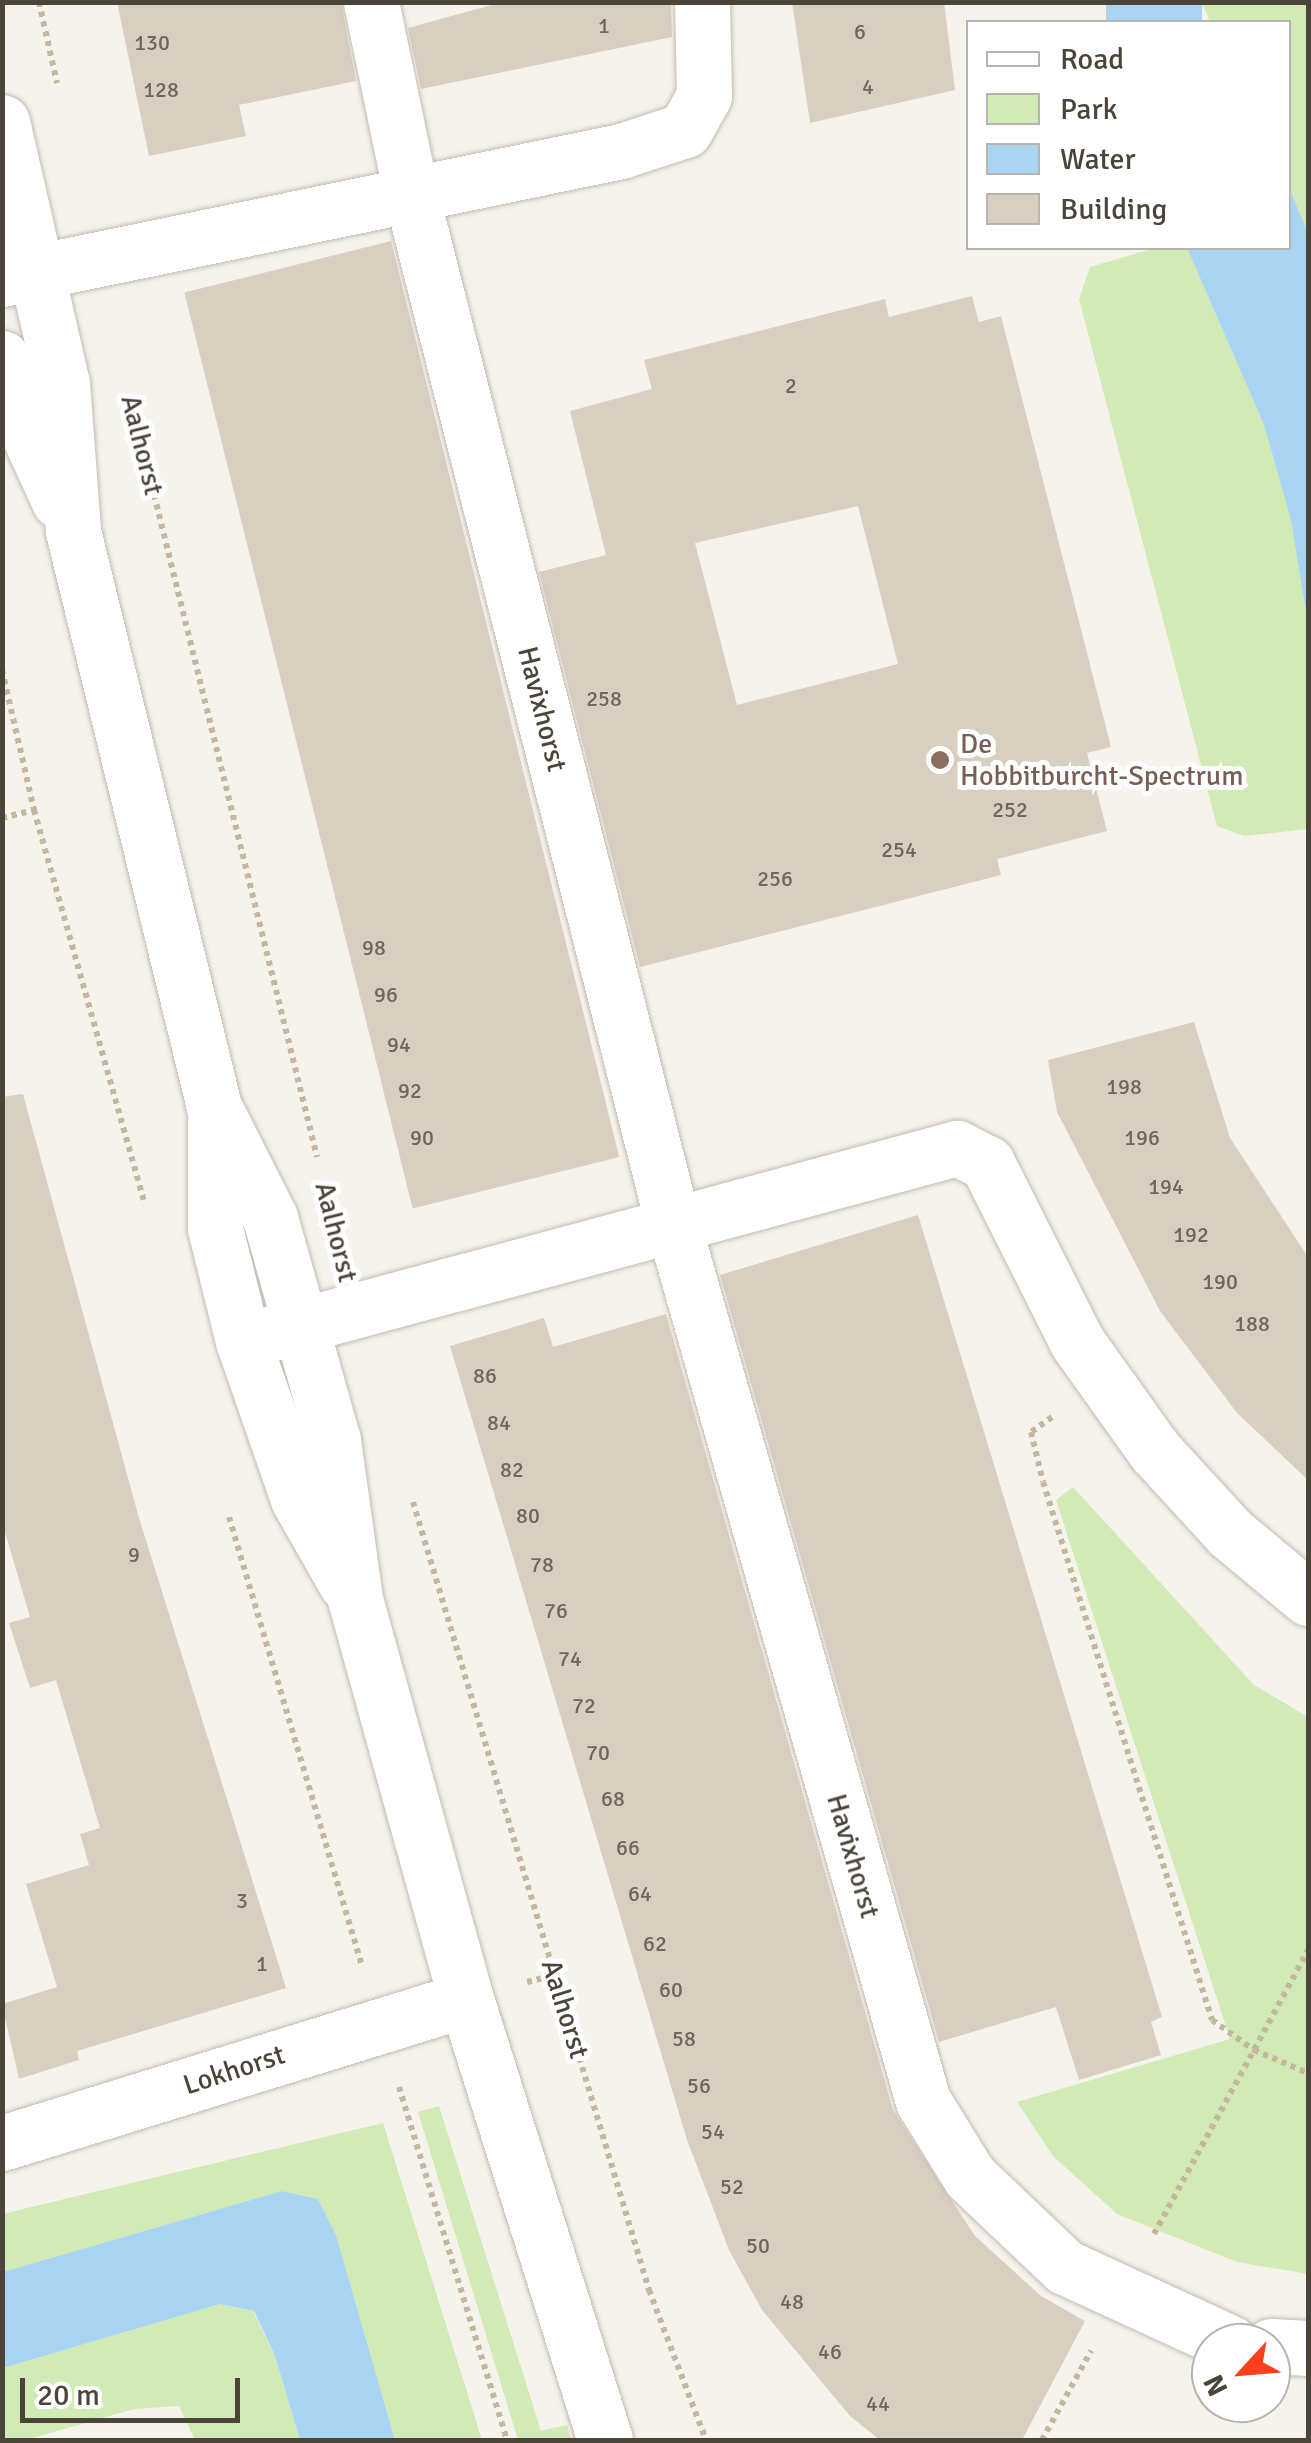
<!DOCTYPE html>
<style>
body{margin:0}
#map{position:relative;width:1311px;height:2443px;overflow:hidden;background:#f6f3ec;font-family:Signika,sans-serif}
div>[style]{position:absolute}
.green>*{inset:0;background:#d2eab5}
.water>*{inset:0;background:#a9d4f2;transform-origin:0 0}
.building>*{inset:0;background:#d8cfc1;transform-origin:0 0}
.path>*{height:6px;margin-top:-3px;transform-origin:0;background:repeating-linear-gradient(90deg,#c4b79f 0 5px,transparent 0 10px)}
.roads{filter:drop-shadow(0 0 2px #c2bbae) drop-shadow(0 0 2px #c2bbae)}
.minor>*{height:55px;margin:-27.5px;padding:0 27.5px;transform-origin:27.5px;border-radius:27.5px;background:#fff}
.tertiary>*{height:55px;margin:-27.5px;padding:0 27.5px;transform-origin:27.5px;border-radius:27.5px;background:#fff}
.dots>*{width:28px;height:28px;translate:-50% -50%;box-sizing:border-box;border:5px solid #fff;border-radius:50%}
span{translate:-50% -50%;white-space:nowrap;text-align:center;line-height:1.15;-webkit-text-stroke:10px #fff;paint-order:stroke}
.number-label{font-size:22px;color:#6e675b}
.number-label span{-webkit-text-stroke-width:0}
.street-label{font-size:28px;color:#4b4439}
.education-label{font-size:28px;color:#785e54}
.left{translate:0 -50%;text-align:left}
.frame{position:absolute;inset:0;border:5px solid #4b4439;pointer-events:none}
.legend{position:absolute;left:966px;top:20px;width:325px;height:230px;box-sizing:border-box;background:#fff;border:2px solid #b7b4b0;margin:0;padding:12px 18px;list-style:none;font-size:30px;color:#4b4439}
.legend li{display:flex;align-items:center;gap:20px;height:50px}
.legend b{width:50px;border:2px solid #b7b4b0}
.north{position:absolute;left:1191px;top:2323px;width:100px;height:100px;box-sizing:border-box;background:#fff;border:2px solid #b7b4b0;border-radius:50%;rotate:244deg;font-size:28px;font-weight:700;line-height:40px;text-align:center;color:#4b4439}
.north::after{content:'';display:block;margin:auto;width:35px;height:45px;background:#fc3f1d;clip-path:polygon(50% 0,100% 100%,50% 72%,0 100%)}
.scale{position:absolute;left:20px;top:2378px;width:220px;height:45px;box-sizing:border-box;border:5px solid #4b4439;border-top:0;padding-left:12px;font-size:30px;line-height:35px;white-space:nowrap;color:#4b4439;-webkit-text-stroke:8px #fff;paint-order:stroke}
</style>
<div id="map">
<div class="green">
<i style="clip-path:polygon(1202px 3px,1308px 3px,1308px 233px,1289px 187px,1288px 22px,1210px 22px)"></i>
<i style="clip-path:polygon(1155px 248px,1187px 248px,1264px 425px,1291px 519px,1308px 625px,1308px 829px,1244px 836px,1217px 826px,1079px 299px,1090px 267px)"></i>
<i style="clip-path:polygon(1073px 1487px,1254px 1685px,1308px 1717px,1308px 2274px,1237px 2262px,1117px 2214px,1053px 2156px,1017px 2102px,1230px 2039px,1056px 1500px)"></i>
<i style="clip-path:polygon(439px 2106px,541px 2431px,567px 2425px,571px 2440px,518px 2440px,418px 2112px)"></i>
<i style="clip-path:polygon(383px 2123px,482px 2440px,395px 2440px,336px 2235px,318px 2199px,282px 2191px,3px 2272px,2px 2214px)"></i>
<i style="clip-path:polygon(220px 2304px,253px 2311px,274px 2353px,300px 2440px,195px 2440px,179px 2406px,134px 2409px,26px 2440px,3px 2440px,3px 2368px)"></i>
</div>
<div class="water">
<i style="left:1106px;top:3px;width:96px;height:19px"></i>
<i style="clip-path:polygon(1289px 187px,1308px 233px,1308px 625px,1291px 520px,1264px 425px,1187px 248px,1288px 248px)"></i>
<i style="clip-path:polygon(282px 2191px,318px 2199px,336px 2235px,395px 2440px,300px 2440px,274px 2353px,254px 2311px,220px 2304px,3px 2368px,3px 2272px)"></i>
</div>
<div class="building">
<i style="clip-path:polygon(117px 2px,341px 2px,356px 81px,239px 105px,246px 136px,149px 156px)"></i>
<i style="clip-path:polygon(502px 2px,671px 2px,672px 37px,421px 89px,408px 28px)"></i>
<i style="clip-path:polygon(792px 2px,944px 2px,955px 90px,810px 123px)"></i>
<i style="left:391px;top:241px;width:944px;height:213px;rotate:76deg"></i>
<i style="clip-path:polygon(evenodd,972px 296px,979px 322px,1001px 316px,1111px 747px,1087px 753px,1107px 831px,997px 859px,1001px 875px,640px 967px,539px 572px,606px 555px,570px 411px,652px 389px,644px 360px,885px 299px,889px 317px,972px 296px,858px 506px,898px 664px,737px 705px,695px 543px,858px 506px)"></i>
<i style="clip-path:polygon(1194px 1022px,1230px 1138px,1308px 1257px,1308px 1480px,1237px 1413px,1160px 1311px,1057px 1112px,1048px 1060px)"></i>
<i style="clip-path:polygon(23px 1094px,139px 1518px,286px 1988px,77px 2051px,79px 2060px,19px 2079px,2px 2004px,57px 1987px,26px 1884px,89px 1865px,80px 1834px,100px 1828px,56px 1680px,30px 1688px,9px 1623px,30px 1617px,2px 1522px,2px 1097px)"></i>
<i style="clip-path:polygon(918px 1215px,1162px 2017px,1151px 2022px,1161px 2055px,1079px 2080px,1056px 2007px,939px 2042px,720px 1275px)"></i>
<i style="clip-path:polygon(666px 1314px,893px 2110px,975px 2236px,1041px 2296px,1085px 2321px,1022px 2440px,880px 2440px,850px 2416px,762px 2310px,729px 2250px,687px 2140px,450px 1346px,544px 1318px,553px 1347px)"></i>
</div>
<div class="path">
<i style="left:39px;top:2px;width:83px;rotate:77.5deg"></i>
<i style="left:135px;top:417px;width:762px;rotate:76.18deg"></i>
<i style="left:2px;top:670px;width:144px;rotate:77.1deg"></i>
<i style="left:34px;top:810px;width:410px;rotate:74.3deg"></i>
<i style="left:2px;top:818px;width:33px;rotate:-14deg"></i>
<i style="left:1052px;top:1417px;width:26px;rotate:144deg"></i>
<i style="left:1031px;top:1432px;width:51px;rotate:76.5deg"></i>
<i style="left:1043px;top:1482px;width:564px;rotate:72.56deg"></i>
<i style="left:1212px;top:2020px;width:52px;rotate:35.5deg"></i>
<i style="left:1254px;top:2050px;width:59px;rotate:23.1deg"></i>
<i style="left:413px;top:1502px;width:823px;rotate:73.33deg"></i>
<i style="left:649px;top:2290px;width:160px;rotate:69.2deg"></i>
<i style="left:229px;top:1517px;width:467px;rotate:73.5deg"></i>
<i style="left:527px;top:1982px;width:29px;rotate:-14deg"></i>
<i style="left:399px;top:2087px;width:369px;rotate:73deg"></i>
<i style="left:1154px;top:2234px;width:323px;rotate:-61.5deg"></i>
<i style="left:1042px;top:2440px;width:102px;rotate:-61.2deg"></i>
</div>
<div class="roads">
<div class="minor">
<i style="left:371px;top:2px;width:196px;rotate:78.2deg"></i>
<i style="left:411px;top:194px;width:1063px;rotate:75.73deg"></i>
<i style="left:673px;top:1224px;width:912px;rotate:74.09deg"></i>
<i style="left:923px;top:2101px;width:89px;rotate:58.3deg"></i>
<i style="left:970px;top:2177px;width:131px;rotate:43.5deg"></i>
<i style="left:1065px;top:2267px;width:182px;rotate:24.7deg"></i>
<i style="left:2px;top:279px;width:632px;rotate:-11.68deg"></i>
<i style="left:621px;top:151px;width:67px;rotate:-18.2deg"></i>
<i style="left:685px;top:130px;width:39px;rotate:-61deg"></i>
<i style="left:704px;top:96px;width:94px;rotate:-91.2deg"></i>
<i style="left:243px;top:1341px;width:740px;rotate:-15.13deg"></i>
<i style="left:957px;top:1148px;width:34px;rotate:27deg"></i>
<i style="left:987px;top:1163px;width:200px;rotate:63.3deg"></i>
<i style="left:1077px;top:1342px;width:133px;rotate:54.5deg"></i>
<i style="left:1154px;top:1450px;width:113px;rotate:47.5deg"></i>
<i style="left:1230px;top:1533px;width:102px;rotate:39.8deg"></i>
<i style="left:2px;top:2143px;width:486px;rotate:-17.2deg"></i>
<i style="left:1271px;top:2346px;width:37px;rotate:3deg"></i>
</div>
<div class="tertiary">
<i style="left:2px;top:122px;width:268px;rotate:77.1deg"></i>
<i style="left:62px;top:383px;width:148px;rotate:85.7deg"></i>
<i style="left:73px;top:531px;width:593px;rotate:76.24deg"></i>
<i style="left:214px;top:1107px;width:124px;rotate:63.2deg"></i>
<i style="left:270px;top:1218px;width:231px;rotate:74.2deg"></i>
<i style="left:333px;top:1440px;width:161px;rotate:82.1deg"></i>
<i style="left:355px;top:1599px;width:415px;rotate:74.5deg"></i>
<i style="left:466px;top:1999px;width:462px;rotate:72.5deg"></i>
<i style="left:2px;top:358px;width:51px;rotate:74.1deg"></i>
<i style="left:16px;top:407px;width:103px;rotate:65.4deg"></i>
<i style="left:215px;top:1120px;width:108px;rotate:90deg"></i>
<i style="left:215px;top:1228px;width:116px;rotate:76.1deg"></i>
<i style="left:243px;top:1341px;width:167px;rotate:70.8deg"></i>
<i style="left:298px;top:1499px;width:97px;rotate:60.3deg"></i>
</div>
</div>
<div class="dots">
<i style="left:940px;top:760px;background:#8d6e63"></i>
</div>
<div class="number-label">
<span style="left:604px;top:26px">1</span>
<span style="left:860px;top:32px">6</span>
<span style="left:152px;top:43px">130</span>
<span style="left:868px;top:87px">4</span>
<span style="left:161px;top:90px">128</span>
<span style="left:791px;top:386px">2</span>
<span style="left:604px;top:699px">258</span>
<span style="left:1010px;top:810px">252</span>
<span style="left:899px;top:850px">254</span>
<span style="left:775px;top:879px">256</span>
<span style="left:374px;top:948px">98</span>
<span style="left:386px;top:995px">96</span>
<span style="left:399px;top:1045px">94</span>
<span style="left:1124px;top:1087px">198</span>
<span style="left:410px;top:1091px">92</span>
<span style="left:422px;top:1138px">90</span>
<span style="left:1142px;top:1138px">196</span>
<span style="left:1166px;top:1187px">194</span>
<span style="left:1191px;top:1235px">192</span>
<span style="left:1220px;top:1282px">190</span>
<span style="left:1252px;top:1324px">188</span>
<span style="left:485px;top:1376px">86</span>
<span style="left:499px;top:1423px">84</span>
<span style="left:512px;top:1470px">82</span>
<span style="left:528px;top:1516px">80</span>
<span style="left:134px;top:1555px">9</span>
<span style="left:542px;top:1565px">78</span>
<span style="left:556px;top:1611px">76</span>
<span style="left:570px;top:1659px">74</span>
<span style="left:584px;top:1706px">72</span>
<span style="left:598px;top:1753px">70</span>
<span style="left:613px;top:1799px">68</span>
<span style="left:628px;top:1848px">66</span>
<span style="left:640px;top:1894px">64</span>
<span style="left:242px;top:1901px">3</span>
<span style="left:655px;top:1944px">62</span>
<span style="left:262px;top:1964px">1</span>
<span style="left:671px;top:1990px">60</span>
<span style="left:684px;top:2039px">58</span>
<span style="left:699px;top:2086px">56</span>
<span style="left:713px;top:2132px">54</span>
<span style="left:732px;top:2187px">52</span>
<span style="left:758px;top:2246px">50</span>
<span style="left:792px;top:2302px">48</span>
<span style="left:830px;top:2352px">46</span>
<span style="left:878px;top:2404px">44</span>
</div>
<div class="street-label">
<span style="left:142px;top:445px;rotate:76deg">Aalhorst</span>
<span style="left:542px;top:709px;rotate:76deg">Havixhorst</span>
<span style="left:336px;top:1232px;rotate:76deg">Aalhorst</span>
<span style="left:853px;top:1856px;rotate:74deg">Havixhorst</span>
<span style="left:565px;top:2009px;rotate:73deg">Aalhorst</span>
<span style="left:234px;top:2070px;rotate:-18deg">Lokhorst</span>
</div>
<div class="education-label">
<span class="left" style="left:960px;top:760px">De<br>Hobbitburcht-Spectrum</span>
</div>
<div class="frame"></div>
<ul class="legend">
<li><b style="height:12px;background:#fff"></b>Road</li>
<li><b style="height:28px;background:#d2eab5"></b>Park</li>
<li><b style="height:28px;background:#a9d4f2"></b>Water</li>
<li><b style="height:28px;background:#d8cfc1"></b>Building</li>
</ul>
<div class="north">N</div>
<div class="scale">20 m</div>
</div>
